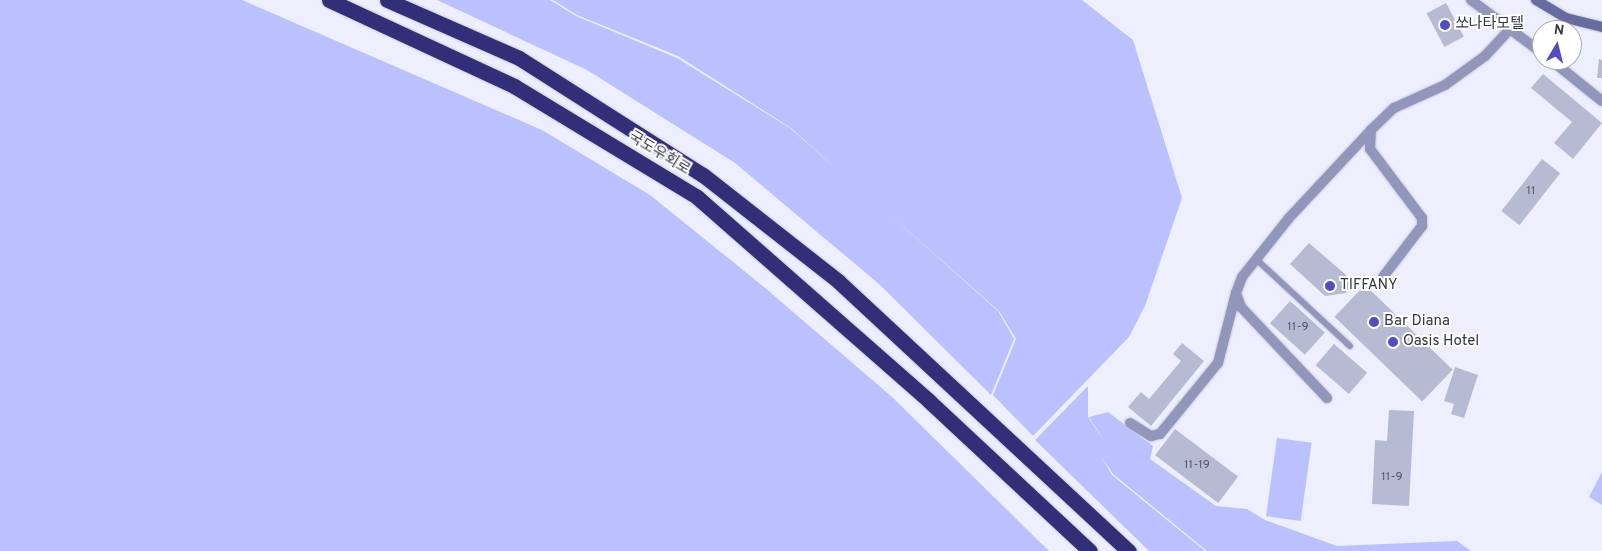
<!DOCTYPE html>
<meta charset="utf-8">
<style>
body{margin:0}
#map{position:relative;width:1602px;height:551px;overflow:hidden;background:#edeffe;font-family:Overpass,"Noto Sans KR",sans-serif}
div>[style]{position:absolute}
.green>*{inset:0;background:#bbc1fe;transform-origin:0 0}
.building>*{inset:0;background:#b7bad3;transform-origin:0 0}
.roads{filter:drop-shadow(0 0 1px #c8cad8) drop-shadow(0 0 1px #c8cad8)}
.lane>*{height:6px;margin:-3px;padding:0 3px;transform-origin:3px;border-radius:3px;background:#9296bb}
.street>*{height:10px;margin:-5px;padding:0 5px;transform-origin:5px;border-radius:5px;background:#9296bb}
.secondary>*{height:10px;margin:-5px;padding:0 5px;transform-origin:5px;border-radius:5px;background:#676b9f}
.highway>*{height:15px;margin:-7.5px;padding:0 7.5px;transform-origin:7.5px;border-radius:7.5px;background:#322f78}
.dots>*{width:14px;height:14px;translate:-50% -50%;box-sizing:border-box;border:2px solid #fff;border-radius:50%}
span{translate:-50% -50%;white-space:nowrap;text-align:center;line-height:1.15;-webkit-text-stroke:4px #fff;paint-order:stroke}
.number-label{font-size:12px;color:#565765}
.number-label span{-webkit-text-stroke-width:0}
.poi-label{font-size:15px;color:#353640}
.left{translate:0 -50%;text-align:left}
.street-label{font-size:15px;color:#353640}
.north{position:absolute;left:1532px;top:20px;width:50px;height:50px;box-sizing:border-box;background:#fff;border:1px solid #aeafb3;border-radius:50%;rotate:8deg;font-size:14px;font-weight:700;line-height:20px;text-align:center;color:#353640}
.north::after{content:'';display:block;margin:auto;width:18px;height:22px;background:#524cc3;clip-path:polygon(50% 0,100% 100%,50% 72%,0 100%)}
</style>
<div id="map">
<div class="green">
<i style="clip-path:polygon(0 0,242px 0,542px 130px,650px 195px,764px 287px,891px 396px,1049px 551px,0 551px)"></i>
<i style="clip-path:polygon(437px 0,550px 0,576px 16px,677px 58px,790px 128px,840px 172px,791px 128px,678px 56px,577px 15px,553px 0,1082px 0,1133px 40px,1182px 198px,1145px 306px,1129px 337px,1033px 436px,993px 395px,1016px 339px,999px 311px,879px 205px,998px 311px,1014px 339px,991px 395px,879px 284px,735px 163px,587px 70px)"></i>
<i style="clip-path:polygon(1088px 386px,1088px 417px,1105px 442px,1103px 450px,1105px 442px,1089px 417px,1108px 412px,1153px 446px,1150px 459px,1216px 506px,1247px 509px,1265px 520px,1337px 546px,1457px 541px,1471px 551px,1207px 551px,1113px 474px,1101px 456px,1112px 475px,1205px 551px,1149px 551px,1035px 440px)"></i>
<i style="left:1277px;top:438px;width:35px;height:79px;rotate:8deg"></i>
<i style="clip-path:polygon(1602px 472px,1602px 505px,1589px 497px)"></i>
</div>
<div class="building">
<i style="left:1446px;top:3px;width:38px;height:22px;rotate:62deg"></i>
<i style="clip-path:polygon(1599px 59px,1602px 60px,1602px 78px,1597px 78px)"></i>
<i style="clip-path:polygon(1543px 74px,1602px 123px,1573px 159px,1554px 143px,1572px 122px,1531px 88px)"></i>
<i style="left:1542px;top:159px;width:23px;height:66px;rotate:38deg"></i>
<i style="clip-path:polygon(1309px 243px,1346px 275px,1350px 284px,1346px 293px,1325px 296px,1290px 264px)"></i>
<i style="left:1365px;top:285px;width:122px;height:44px;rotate:44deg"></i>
<i style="left:1290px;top:301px;width:47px;height:30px;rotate:42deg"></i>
<i style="clip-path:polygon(1182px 343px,1204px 361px,1151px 426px,1128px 407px,1141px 392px,1149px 399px,1181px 361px,1173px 354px)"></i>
<i style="left:1334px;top:344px;width:44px;height:28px;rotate:41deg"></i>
<i style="clip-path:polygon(1455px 367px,1478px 375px,1464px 418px,1451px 414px,1454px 404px,1444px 401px)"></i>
<i style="clip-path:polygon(1389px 410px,1414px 411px,1409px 506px,1372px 504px,1375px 440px,1387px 441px)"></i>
<i style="left:1175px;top:429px;width:79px;height:33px;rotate:37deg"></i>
</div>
<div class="roads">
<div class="lane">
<i style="left:1256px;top:259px;width:128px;rotate:42.8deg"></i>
</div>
<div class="street">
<i style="left:1471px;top:0;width:89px;rotate:36.7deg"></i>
<i style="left:1551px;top:60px;width:65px;rotate:38.8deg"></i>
<i style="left:1383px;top:277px;width:64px;rotate:-52.6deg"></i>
<i style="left:1422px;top:226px;width:8px;rotate:-90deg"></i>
<i style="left:1422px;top:218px;width:86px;rotate:-127deg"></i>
<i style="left:1370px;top:149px;width:19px;rotate:-87deg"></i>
<i style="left:1371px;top:130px;width:32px;rotate:-44deg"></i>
<i style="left:1394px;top:108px;width:56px;rotate:-24.3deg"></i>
<i style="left:1445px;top:85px;width:49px;rotate:-35.9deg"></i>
<i style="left:1485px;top:56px;width:38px;rotate:-47deg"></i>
<i style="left:1327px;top:398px;width:125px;rotate:-133.4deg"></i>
<i style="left:1241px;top:307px;width:15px;rotate:-110deg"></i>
<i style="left:1236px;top:293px;width:17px;rotate:-69deg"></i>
<i style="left:1242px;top:277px;width:75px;rotate:-51.5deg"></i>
<i style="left:1289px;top:218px;width:120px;rotate:-47deg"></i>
<i style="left:1130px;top:423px;width:25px;rotate:32deg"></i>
<i style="left:1151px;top:436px;width:9px;rotate:-13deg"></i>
<i style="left:1160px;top:434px;width:92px;rotate:-50.8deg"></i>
<i style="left:1218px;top:363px;width:72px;rotate:-75.6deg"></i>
</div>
<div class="secondary">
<i style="left:1536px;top:0;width:35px;rotate:31deg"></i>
<i style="left:1566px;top:18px;width:37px;rotate:14deg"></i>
</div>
<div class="highway">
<i style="left:329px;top:0;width:204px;rotate:24.9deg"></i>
<i style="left:514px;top:86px;width:214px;rotate:31.2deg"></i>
<i style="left:697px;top:197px;width:309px;rotate:41.3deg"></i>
<i style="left:929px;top:401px;width:220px;rotate:43deg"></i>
<i style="left:387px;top:0;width:144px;rotate:23.7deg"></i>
<i style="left:519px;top:58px;width:218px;rotate:32.5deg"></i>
<i style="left:703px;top:175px;width:172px;rotate:38.1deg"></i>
<i style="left:838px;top:281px;width:397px;rotate:42.9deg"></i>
</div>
</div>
<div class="dots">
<i style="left:1445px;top:25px;background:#524cc3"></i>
<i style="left:1330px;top:286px;background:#524cc3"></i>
<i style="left:1374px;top:322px;background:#524cc3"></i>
<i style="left:1393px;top:342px;background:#524cc3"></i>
</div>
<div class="number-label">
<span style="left:1531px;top:192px">11</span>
<span style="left:1298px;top:328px">11-9</span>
<span style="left:1197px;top:466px">11-19</span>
<span style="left:1392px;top:478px">11-9</span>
</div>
<div class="poi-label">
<span class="left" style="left:1455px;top:25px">쏘나타모텔</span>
<span class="left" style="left:1340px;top:286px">TIFFANY</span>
<span class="left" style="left:1384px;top:322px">Bar Diana</span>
<span class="left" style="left:1403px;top:342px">Oasis Hotel</span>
</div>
<div class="street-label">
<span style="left:659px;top:154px;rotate:31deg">국도우회로</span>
</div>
<div class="north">N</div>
</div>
